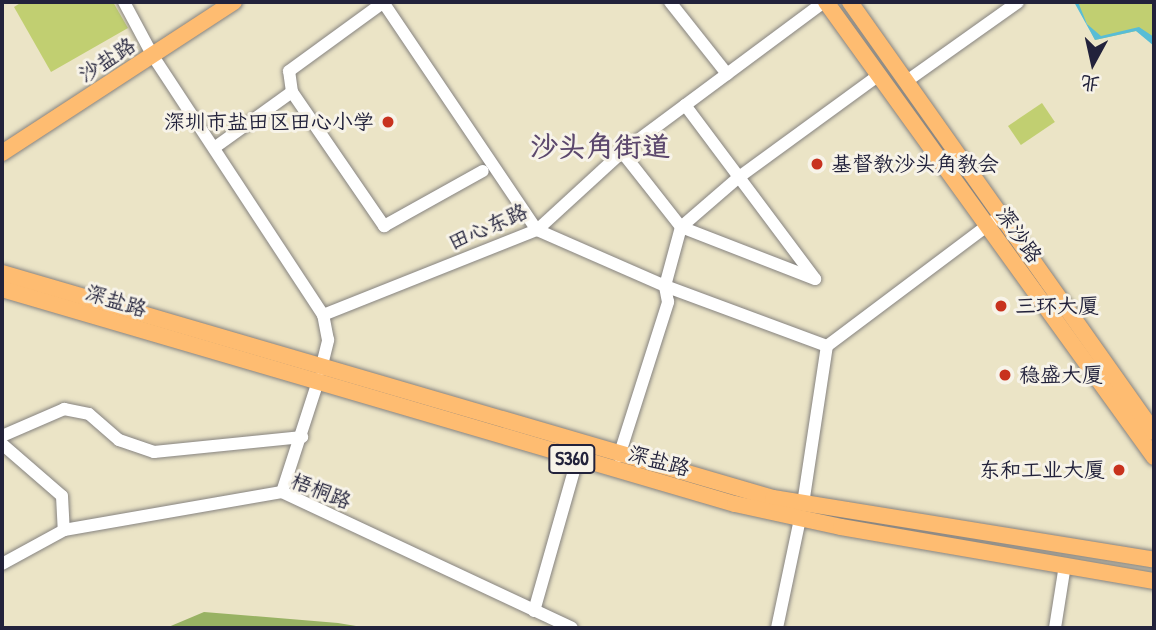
<!DOCTYPE html>
<meta charset="utf-8">
<style>
body{margin:0}
#map{position:relative;width:1156px;height:630px;overflow:hidden;background:#ebe4c6;font-family:"Patrick Hand","LXGW WenKai TC",sans-serif}
div>[style]{position:absolute}
.green>*{inset:0;background:#c1cf71;transform-origin:0 0}
.forest>*{inset:0;background:#98b263}
.water>*{inset:0;background:#58bdd6}
.roads{filter:drop-shadow(0 0 2px #868380) drop-shadow(0 0 2px #868380)}
.minor>*{height:12px;margin:-6px;padding:0 6px;transform-origin:6px;border-radius:6px;background:#fff}
.major>*{height:16px;margin:-8px;padding:0 8px;transform-origin:8px;border-radius:8px;background:#febc71}
.dots>*{width:19px;height:19px;translate:-50% -50%;box-sizing:border-box;border:4px solid #f7f3e8;border-radius:50%}
span{translate:-50% -50%;white-space:nowrap;text-align:center;line-height:1.15;-webkit-text-stroke:6px #f7f3e8;paint-order:stroke}
.shield-label span{padding:2px 5px;background:#f7f3e8;border:2px solid;border-radius:5px;-webkit-text-stroke-width:0}
.shield-label{font-size:19px;color:#22223b;font-weight:700}
.street-label{font-size:21px;color:#22223b}
.poi-label{font-size:21px;color:#22223b}
.right{translate:-100% -50%;text-align:right}
.left{translate:0 -50%;text-align:left}
.district-label{font-size:28px;color:#5c486d;font-weight:700}
.frame{position:absolute;inset:0;border:4px solid #22223b;pointer-events:none}
.north{position:absolute;left:1058px;top:28px;width:70px;height:70px;-webkit-text-stroke:5px #f7f3e8;paint-order:stroke;rotate:188deg;font-size:19px;font-weight:700;line-height:28px;text-align:center;color:#22223b}
.north::after{content:'';display:block;margin:auto;width:24px;height:32px;background:#22223b;clip-path:polygon(50% 0,100% 100%,50% 72%,0 100%)}
</style>
<div id="map">
<div class="green">
<i style="clip-path:polygon(22px 2px,113px 2px,128px 28px,51px 72px,14px 7px)"></i>
<i style="clip-path:polygon(1076px 2px,1154px 2px,1154px 42px,1136px 31px,1095px 40px)"></i>
<i style="left:1042px;top:103px;width:23px;height:41px;rotate:56deg"></i>
</div>
<div class="forest">
<i style="clip-path:polygon(204px 612px,338px 623px,368px 628px,166px 628px)"></i>
</div>
<div class="water">
<i style="clip-path:polygon(1074px 2px,1078px 2px,1087px 24px,1101px 36px,1139px 27px,1154px 37px,1154px 46px,1136px 31px,1095px 40px)"></i>
</div>
<div class="roads">
<div class="minor">
<i style="left:124px;top:2px;width:61px;rotate:61.8deg"></i>
<i style="left:153px;top:56px;width:310px;rotate:56.7deg"></i>
<i style="left:383px;top:2px;width:275px;rotate:56deg"></i>
<i style="left:537px;top:230px;width:140px;rotate:23.6deg"></i>
<i style="left:665px;top:286px;width:173px;rotate:20.3deg"></i>
<i style="left:670px;top:2px;width:92px;rotate:51.6deg"></i>
<i style="left:907px;top:81px;width:136px;rotate:-35.4deg"></i>
<i style="left:292px;top:92px;width:163px;rotate:55.5deg"></i>
<i style="left:384px;top:226px;width:113px;rotate:-29.1deg"></i>
<i style="left:685px;top:105px;width:217px;rotate:53.2deg"></i>
<i style="left:214px;top:148px;width:96px;rotate:-35.7deg"></i>
<i style="left:292px;top:92px;width:21px;rotate:-98deg"></i>
<i style="left:289px;top:71px;width:117px;rotate:-36deg"></i>
<i style="left:622px;top:152px;width:95px;rotate:51.8deg"></i>
<i style="left:681px;top:227px;width:144px;rotate:21.2deg"></i>
<i style="left:321px;top:369px;width:30px;rotate:-76deg"></i>
<i style="left:328px;top:340px;width:25px;rotate:-101deg"></i>
<i style="left:323px;top:315px;width:230px;rotate:-21.7deg"></i>
<i style="left:537px;top:230px;width:115px;rotate:-42.5deg"></i>
<i style="left:622px;top:152px;width:252px;rotate:-36.6deg"></i>
<i style="left:2px;top:436px;width:68px;rotate:-23.5deg"></i>
<i style="left:64px;top:409px;width:25px;rotate:11deg"></i>
<i style="left:89px;top:414px;width:40px;rotate:41deg"></i>
<i style="left:119px;top:440px;width:37px;rotate:19deg"></i>
<i style="left:154px;top:452px;width:149px;rotate:-5.8deg"></i>
<i style="left:2px;top:444px;width:79px;rotate:40.9deg"></i>
<i style="left:62px;top:496px;width:34px;rotate:87deg"></i>
<i style="left:619px;top:456px;width:162px;rotate:-72.3deg"></i>
<i style="left:668px;top:302px;width:16px;rotate:-101deg"></i>
<i style="left:665px;top:286px;width:61px;rotate:-74.8deg"></i>
<i style="left:681px;top:227px;width:77px;rotate:-40.8deg"></i>
<i style="left:739px;top:177px;width:173px;rotate:-36.1deg"></i>
<i style="left:282px;top:492px;width:114px;rotate:-72deg"></i>
<i style="left:803px;top:504px;width:160px;rotate:-81.4deg"></i>
<i style="left:827px;top:346px;width:220px;rotate:-36.9deg"></i>
<i style="left:2px;top:564px;width:71px;rotate:-28.7deg"></i>
<i style="left:64px;top:530px;width:221px;rotate:-9.9deg"></i>
<i style="left:282px;top:492px;width:320px;rotate:25.1deg"></i>
<i style="left:534px;top:611px;width:157px;rotate:-74.1deg"></i>
<i style="left:777px;top:628px;width:111px;rotate:-78.1deg"></i>
<i style="left:1055px;top:628px;width:64px;rotate:-81deg"></i>
</div>
<div class="major">
<i style="left:826px;top:2px;width:561px;rotate:54.21deg"></i>
<i style="left:850px;top:2px;width:527px;rotate:54.74deg"></i>
<i style="left:2px;top:153px;width:277px;rotate:-33.1deg"></i>
<i style="left:2px;top:273px;width:803px;rotate:16.27deg"></i>
<i style="left:773px;top:498px;width:386px;rotate:9.2deg"></i>
<i style="left:2px;top:289px;width:764px;rotate:16.35deg"></i>
<i style="left:735px;top:504px;width:108px;rotate:12.2deg"></i>
<i style="left:841px;top:527px;width:318px;rotate:9.8deg"></i>
</div>
</div>
<div class="dots">
<i style="left:388px;top:122px;background:#c8321e"></i>
<i style="left:817px;top:164px;background:#c8321e"></i>
<i style="left:1001px;top:306px;background:#c8321e"></i>
<i style="left:1005px;top:375px;background:#c8321e"></i>
<i style="left:1119px;top:470px;background:#c8321e"></i>
</div>
<div class="shield-label">
<span style="left:572px;top:459px">S360</span>
</div>
<div class="street-label">
<span style="left:107px;top:60px;rotate:-33deg">沙盐路</span>
<span style="left:488px;top:227px;rotate:-24deg">田心东路</span>
<span style="left:1019px;top:235px;rotate:55deg">深沙路</span>
<span style="left:116px;top:301px;rotate:17deg">深盐路</span>
<span style="left:659px;top:461px;rotate:15deg">深盐路</span>
<span style="left:321px;top:491px;rotate:22deg">梧桐路</span>
</div>
<div class="poi-label">
<span class="right" style="left:374px;top:122px">深圳市盐田区田心小学</span>
<span class="left" style="left:831px;top:164px">基督教沙头角教会</span>
<span class="left" style="left:1015px;top:306px">三环大厦</span>
<span class="left" style="left:1019px;top:375px">稳盛大厦</span>
<span class="right" style="left:1105px;top:470px">东和工业大厦</span>
</div>
<div class="district-label">
<span style="left:600px;top:146px">沙头角街道</span>
</div>
<div class="frame"></div>
<div class="north">北</div>
</div>
